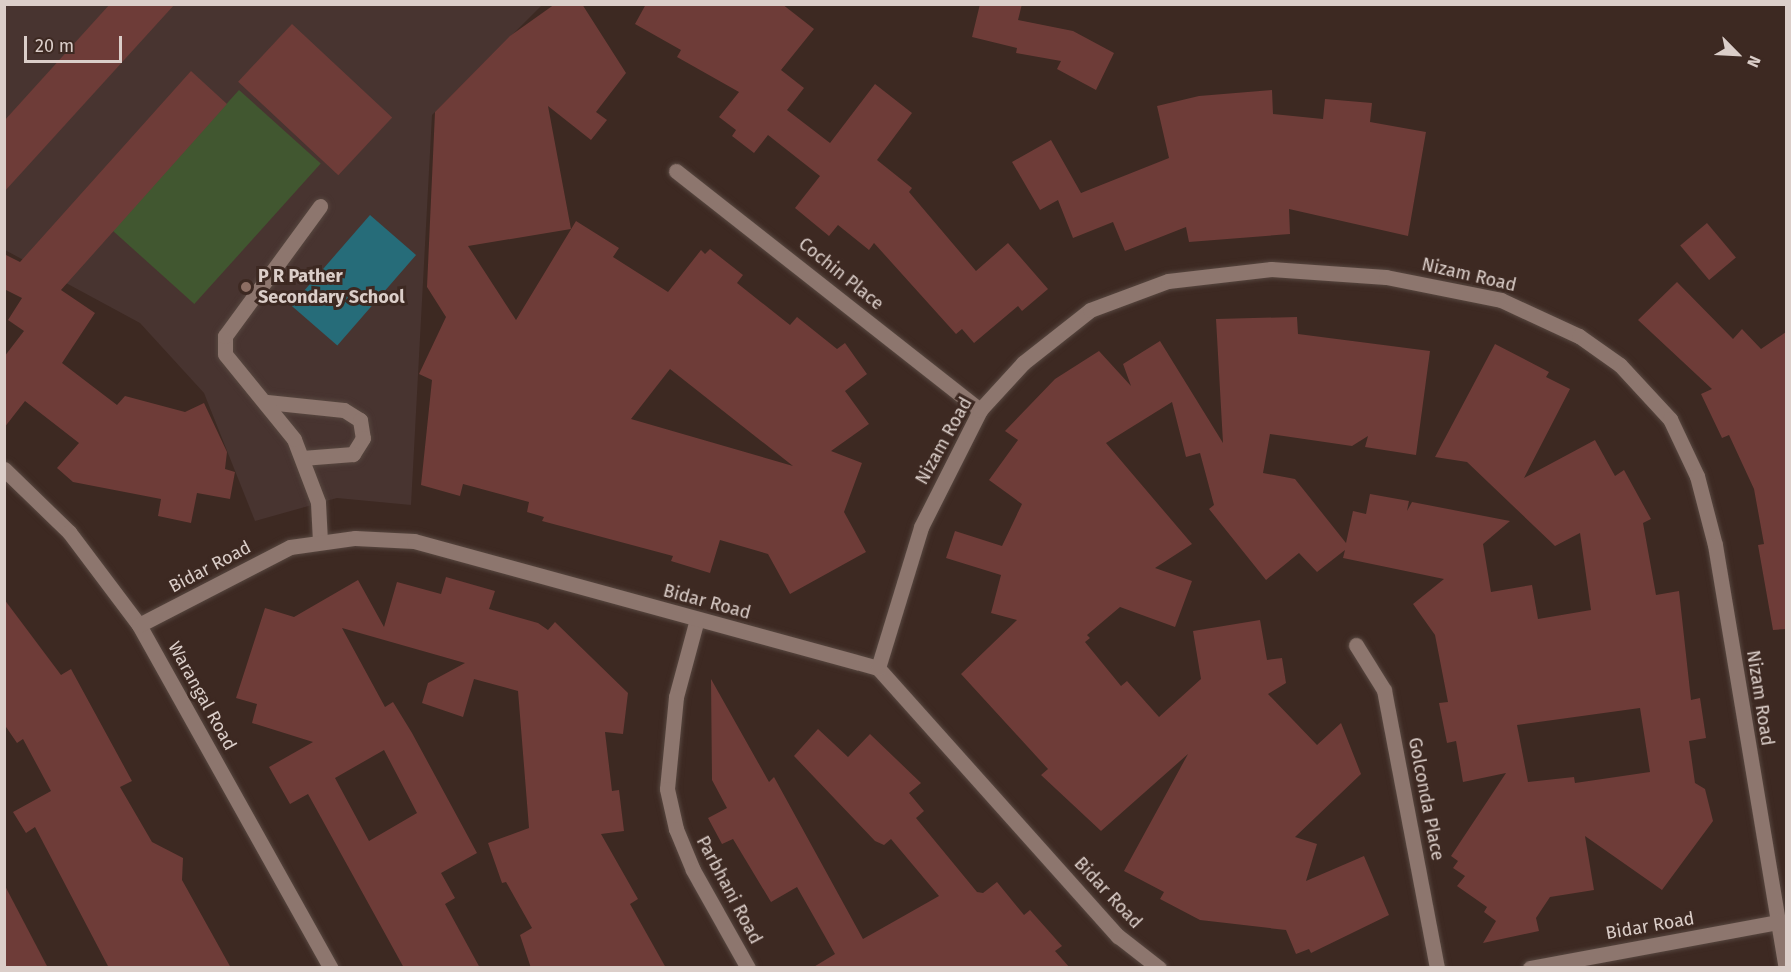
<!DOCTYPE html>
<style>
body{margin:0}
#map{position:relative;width:1791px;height:972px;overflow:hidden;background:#3d2922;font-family:"Fira Sans",sans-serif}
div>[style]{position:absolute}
.education>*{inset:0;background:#483430}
.green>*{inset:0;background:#415730;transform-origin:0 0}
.water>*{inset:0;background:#266c79;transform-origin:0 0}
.building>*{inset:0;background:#6e3c38;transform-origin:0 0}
.roads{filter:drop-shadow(0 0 2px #574740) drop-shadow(0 0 2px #574740)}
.minor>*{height:15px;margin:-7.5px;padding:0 7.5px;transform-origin:7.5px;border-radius:7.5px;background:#8d766e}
.dots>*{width:16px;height:16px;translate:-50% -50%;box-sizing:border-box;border:3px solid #3d2922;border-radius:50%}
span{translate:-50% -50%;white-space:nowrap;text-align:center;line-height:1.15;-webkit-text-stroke:6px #3d2922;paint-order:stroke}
.street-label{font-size:18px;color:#dbcec9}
.poi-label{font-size:18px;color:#dbcec9;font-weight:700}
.left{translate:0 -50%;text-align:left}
.frame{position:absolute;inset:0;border:6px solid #dbcec9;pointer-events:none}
.north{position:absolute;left:1707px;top:24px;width:60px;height:60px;-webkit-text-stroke:4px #3d2922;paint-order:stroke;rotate:114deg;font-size:16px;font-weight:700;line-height:24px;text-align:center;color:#dbcec9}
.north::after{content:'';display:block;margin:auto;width:21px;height:27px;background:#dbcec9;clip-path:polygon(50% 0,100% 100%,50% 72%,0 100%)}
.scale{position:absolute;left:24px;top:36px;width:98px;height:27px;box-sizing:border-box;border:3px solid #dbcec9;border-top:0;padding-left:8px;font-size:18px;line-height:21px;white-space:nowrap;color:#dbcec9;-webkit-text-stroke:4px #3d2922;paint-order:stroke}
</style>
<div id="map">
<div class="education">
<i style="clip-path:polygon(4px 5px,542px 5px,432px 115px,411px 505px,337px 498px,255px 521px,204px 393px,140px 323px,5px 250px)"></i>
</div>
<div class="green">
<i style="left:239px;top:90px;width:110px;height:189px;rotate:42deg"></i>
</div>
<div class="water">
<i style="left:370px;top:215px;width:61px;height:120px;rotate:41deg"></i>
</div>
<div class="building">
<i style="clip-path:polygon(110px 4px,175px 4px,4px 192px,4px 121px)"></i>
<i style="clip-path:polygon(evenodd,555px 4px,582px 4px,626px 73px,596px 112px,607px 120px,591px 140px,548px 106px,571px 229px,468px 246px,516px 320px,576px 221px,619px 248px,613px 257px,668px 292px,701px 250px,705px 254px,710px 249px,743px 275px,737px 283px,790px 325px,797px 317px,837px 349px,845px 343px,867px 374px,845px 391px,869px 424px,831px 451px,862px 463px,844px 512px,866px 552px,790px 594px,768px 554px,720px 540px,710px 573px,671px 561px,673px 556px,542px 521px,544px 517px,527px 512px,529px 502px,463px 484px,460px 496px,421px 485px,432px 380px,419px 374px,446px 317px,427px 287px,435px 112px,510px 36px,555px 4px,670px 369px,793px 466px,631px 419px,670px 369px)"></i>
<i style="clip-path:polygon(646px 4px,782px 4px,814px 29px,781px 70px,804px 88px,787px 110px,830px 143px,875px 84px,912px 113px,877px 160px,912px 188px,909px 192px,976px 271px,1008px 243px,1048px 289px,1022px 311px,1018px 306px,974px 343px,962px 329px,956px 334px,874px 243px,869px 250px,838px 225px,829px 236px,795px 208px,820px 176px,768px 135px,754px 153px,732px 136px,736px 130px,719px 117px,739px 92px,677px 57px,681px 50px,635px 24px)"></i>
<i style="clip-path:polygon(980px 4px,1022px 4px,1018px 20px,1073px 31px,1114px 53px,1096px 90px,1057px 69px,1061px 61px,1016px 53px,1017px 48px,972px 37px)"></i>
<i style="left:292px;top:24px;width:137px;height:79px;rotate:43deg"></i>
<i style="clip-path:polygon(191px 71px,227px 104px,61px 290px,95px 313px,62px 363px,117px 405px,125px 396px,185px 412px,204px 403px,227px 452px,225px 469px,235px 472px,230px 499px,197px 493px,191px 523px,158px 516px,161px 499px,73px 482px,57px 468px,79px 443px,25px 401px,4px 428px,4px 357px,24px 331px,8px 320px,22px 298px,4px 289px,4px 254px,20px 262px)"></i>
<i style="clip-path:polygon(1272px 90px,1273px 114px,1323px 119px,1325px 99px,1372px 103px,1370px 122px,1426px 132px,1408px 236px,1289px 209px,1290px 234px,1189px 242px,1186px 227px,1125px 251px,1113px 222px,1073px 238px,1058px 200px,1040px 210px,1012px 162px,1051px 140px,1081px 193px,1169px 158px,1157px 106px,1199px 96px)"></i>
<i style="left:1707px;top:223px;width:45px;height:35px;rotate:50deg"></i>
<i style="clip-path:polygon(1677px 282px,1733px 339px,1742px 329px,1761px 349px,1786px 332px,1786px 629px,1773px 630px,1758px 545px,1764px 544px,1754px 489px,1729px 435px,1722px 438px,1701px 394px,1712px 389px,1638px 320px)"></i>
<i style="clip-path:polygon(evenodd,1297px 317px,1298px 334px,1430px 351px,1416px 455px,1365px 447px,1368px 436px,1352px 446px,1270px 434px,1263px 473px,1295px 479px,1346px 543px,1353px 511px,1366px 514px,1370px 494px,1409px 501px,1407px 511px,1412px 502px,1510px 521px,1483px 544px,1491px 592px,1532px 585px,1538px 619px,1591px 610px,1580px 533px,1555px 546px,1467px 462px,1435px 457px,1495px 344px,1549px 372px,1546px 377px,1570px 389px,1524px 478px,1595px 440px,1615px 476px,1624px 470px,1651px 519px,1643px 523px,1656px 595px,1679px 591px,1691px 700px,1700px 698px,1706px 738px,1689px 741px,1695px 783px,1705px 789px,1713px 821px,1662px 890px,1585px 836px,1594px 890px,1550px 897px,1536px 918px,1539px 931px,1483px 943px,1496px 921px,1484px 912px,1487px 907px,1457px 886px,1465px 876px,1453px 868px,1458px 861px,1451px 856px,1506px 773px,1463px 782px,1456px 741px,1447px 743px,1439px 703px,1448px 702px,1435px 635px,1413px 604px,1444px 579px,1343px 558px,1345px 550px,1317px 572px,1299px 553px,1266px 580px,1209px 509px,1214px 505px,1200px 453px,1186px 457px,1172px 402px,1106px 443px,1192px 544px,1155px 568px,1192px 581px,1175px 627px,1120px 607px,1087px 635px,1090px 638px,1085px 642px,1121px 686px,1127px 681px,1159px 717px,1201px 679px,1193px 631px,1260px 620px,1267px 660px,1282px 658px,1286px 683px,1268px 694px,1317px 745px,1341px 723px,1361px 774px,1295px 837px,1317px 844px,1306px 881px,1364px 856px,1389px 915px,1311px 953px,1309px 949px,1296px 954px,1286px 930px,1200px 920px,1160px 899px,1164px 892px,1124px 871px,1188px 754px,1101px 831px,1041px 775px,1048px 769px,961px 674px,1017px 620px,991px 613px,1001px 575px,946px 558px,955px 531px,1002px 546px,1022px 504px,989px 480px,1018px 440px,1005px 431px,1055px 379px,1099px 351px,1131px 386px,1123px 364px,1160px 341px,1223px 443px,1216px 319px,1297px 317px,1640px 708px,1650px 772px,1575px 783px,1574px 777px,1528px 782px,1517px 725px,1640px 708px)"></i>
<i style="clip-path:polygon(evenodd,446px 577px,495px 591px,489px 609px,538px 623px,548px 630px,555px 622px,628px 693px,623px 734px,605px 732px,612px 791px,619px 790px,624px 831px,601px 834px,638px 899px,630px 904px,666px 968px,531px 968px,520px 935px,532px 928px,506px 882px,502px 883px,488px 843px,529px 828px,518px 691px,474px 679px,463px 717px,422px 703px,428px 683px,465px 663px,342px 628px,385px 707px,393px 702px,412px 733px,477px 853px,441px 873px,455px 898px,445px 904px,480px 968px,404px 968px,308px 794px,290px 804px,269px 767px,313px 742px,252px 723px,257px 704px,236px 698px,265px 608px,294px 617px,358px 580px,384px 627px,397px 582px,441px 594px,446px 577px,384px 750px,417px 813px,369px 841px,335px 778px,384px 750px)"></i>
<i style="clip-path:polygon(4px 599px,61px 675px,71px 669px,132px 781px,120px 787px,152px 842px,183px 858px,182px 880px,231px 968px,109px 968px,35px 827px,26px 833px,13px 812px,51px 791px,23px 739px,17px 743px,4px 724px)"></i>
<i style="clip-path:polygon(711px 679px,769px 782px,774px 777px,863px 939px,939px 896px,891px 839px,884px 845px,875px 841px,794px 756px,818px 729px,848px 757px,870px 734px,921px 783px,909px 793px,924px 811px,916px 818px,977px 892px,983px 893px,997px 882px,1024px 915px,1030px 910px,1062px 946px,1055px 951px,1070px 968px,812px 968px,835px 954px,797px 887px,771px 902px,733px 839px,722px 844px,708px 818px,727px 808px,712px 780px)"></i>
<i style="clip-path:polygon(4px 884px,48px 968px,4px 968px)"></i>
</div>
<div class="roads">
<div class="minor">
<i style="left:676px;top:171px;width:387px;rotate:38.2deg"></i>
<i style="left:267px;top:402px;width:77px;rotate:5.9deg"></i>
<i style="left:344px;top:410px;width:19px;rotate:32deg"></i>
<i style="left:360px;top:420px;width:18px;rotate:81deg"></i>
<i style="left:363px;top:438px;width:19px;rotate:122deg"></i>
<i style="left:353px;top:454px;width:51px;rotate:175.5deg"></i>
<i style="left:4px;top:469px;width:91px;rotate:44.1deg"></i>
<i style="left:69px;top:532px;width:116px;rotate:53deg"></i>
<i style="left:139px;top:625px;width:393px;rotate:60.8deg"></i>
<i style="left:320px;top:541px;width:39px;rotate:-93deg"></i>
<i style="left:318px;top:502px;width:67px;rotate:-110.9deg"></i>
<i style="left:294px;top:439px;width:109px;rotate:-129.1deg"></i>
<i style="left:225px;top:354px;width:18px;rotate:-90deg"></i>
<i style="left:225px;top:336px;width:161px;rotate:-53.8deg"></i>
<i style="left:697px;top:619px;width:81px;rotate:105.1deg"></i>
<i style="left:676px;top:697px;width:92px;rotate:95.6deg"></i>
<i style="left:667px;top:789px;width:41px;rotate:77.3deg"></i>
<i style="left:676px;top:829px;width:44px;rotate:67.5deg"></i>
<i style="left:693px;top:870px;width:112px;rotate:60.7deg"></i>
<i style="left:139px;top:625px;width:170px;rotate:-27.3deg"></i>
<i style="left:290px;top:547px;width:66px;rotate:-7.9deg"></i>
<i style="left:355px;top:538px;width:59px;rotate:2.9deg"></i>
<i style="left:414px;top:541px;width:481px;rotate:15.3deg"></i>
<i style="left:878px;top:668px;width:360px;rotate:48.2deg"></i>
<i style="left:1118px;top:936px;width:52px;rotate:38deg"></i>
<i style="left:1356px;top:645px;width:53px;rotate:58.1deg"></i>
<i style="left:1384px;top:690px;width:283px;rotate:79.2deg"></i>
<i style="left:878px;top:668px;width:147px;rotate:-73deg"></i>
<i style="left:921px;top:527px;width:131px;rotate:-63.2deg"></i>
<i style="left:980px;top:410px;width:64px;rotate:-47.5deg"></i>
<i style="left:1023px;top:363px;width:85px;rotate:-38.3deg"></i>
<i style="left:1090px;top:310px;width:83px;rotate:-20.4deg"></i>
<i style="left:1168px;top:281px;width:104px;rotate:-6.6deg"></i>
<i style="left:1271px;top:269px;width:115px;rotate:4deg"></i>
<i style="left:1386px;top:277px;width:117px;rotate:11.3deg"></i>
<i style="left:1501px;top:300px;width:86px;rotate:24.8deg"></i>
<i style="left:1579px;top:336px;width:50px;rotate:35.3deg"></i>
<i style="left:1620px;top:365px;width:74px;rotate:47.2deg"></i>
<i style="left:1670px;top:419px;width:63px;rotate:64.7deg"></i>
<i style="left:1697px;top:476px;width:71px;rotate:75.4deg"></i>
<i style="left:1715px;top:545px;width:429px;rotate:80.5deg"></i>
<i style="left:1530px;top:968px;width:252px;rotate:-10.5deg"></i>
</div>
</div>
<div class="dots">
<i style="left:246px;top:287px;background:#8d6e63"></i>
</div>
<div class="street-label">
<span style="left:841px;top:274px;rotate:39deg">Cochin Place</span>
<span style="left:1469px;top:275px;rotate:13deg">Nizam Road</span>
<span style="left:944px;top:441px;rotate:-61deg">Nizam Road</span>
<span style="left:210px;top:567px;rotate:-28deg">Bidar Road</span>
<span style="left:707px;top:602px;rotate:15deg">Bidar Road</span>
<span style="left:202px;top:696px;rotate:61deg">Warangal Road</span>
<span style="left:1760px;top:698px;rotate:81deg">Nizam Road</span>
<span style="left:1426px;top:799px;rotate:79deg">Golconda Place</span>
<span style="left:729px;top:890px;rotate:62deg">Parbhani Road</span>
<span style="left:1108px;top:893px;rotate:47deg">Bidar Road</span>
<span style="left:1650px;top:926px;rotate:-10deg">Bidar Road</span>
</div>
<div class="poi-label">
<span class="left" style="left:258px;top:287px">P R Pather<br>Secondary School</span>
</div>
<div class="frame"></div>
<div class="north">N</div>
<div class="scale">20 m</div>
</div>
